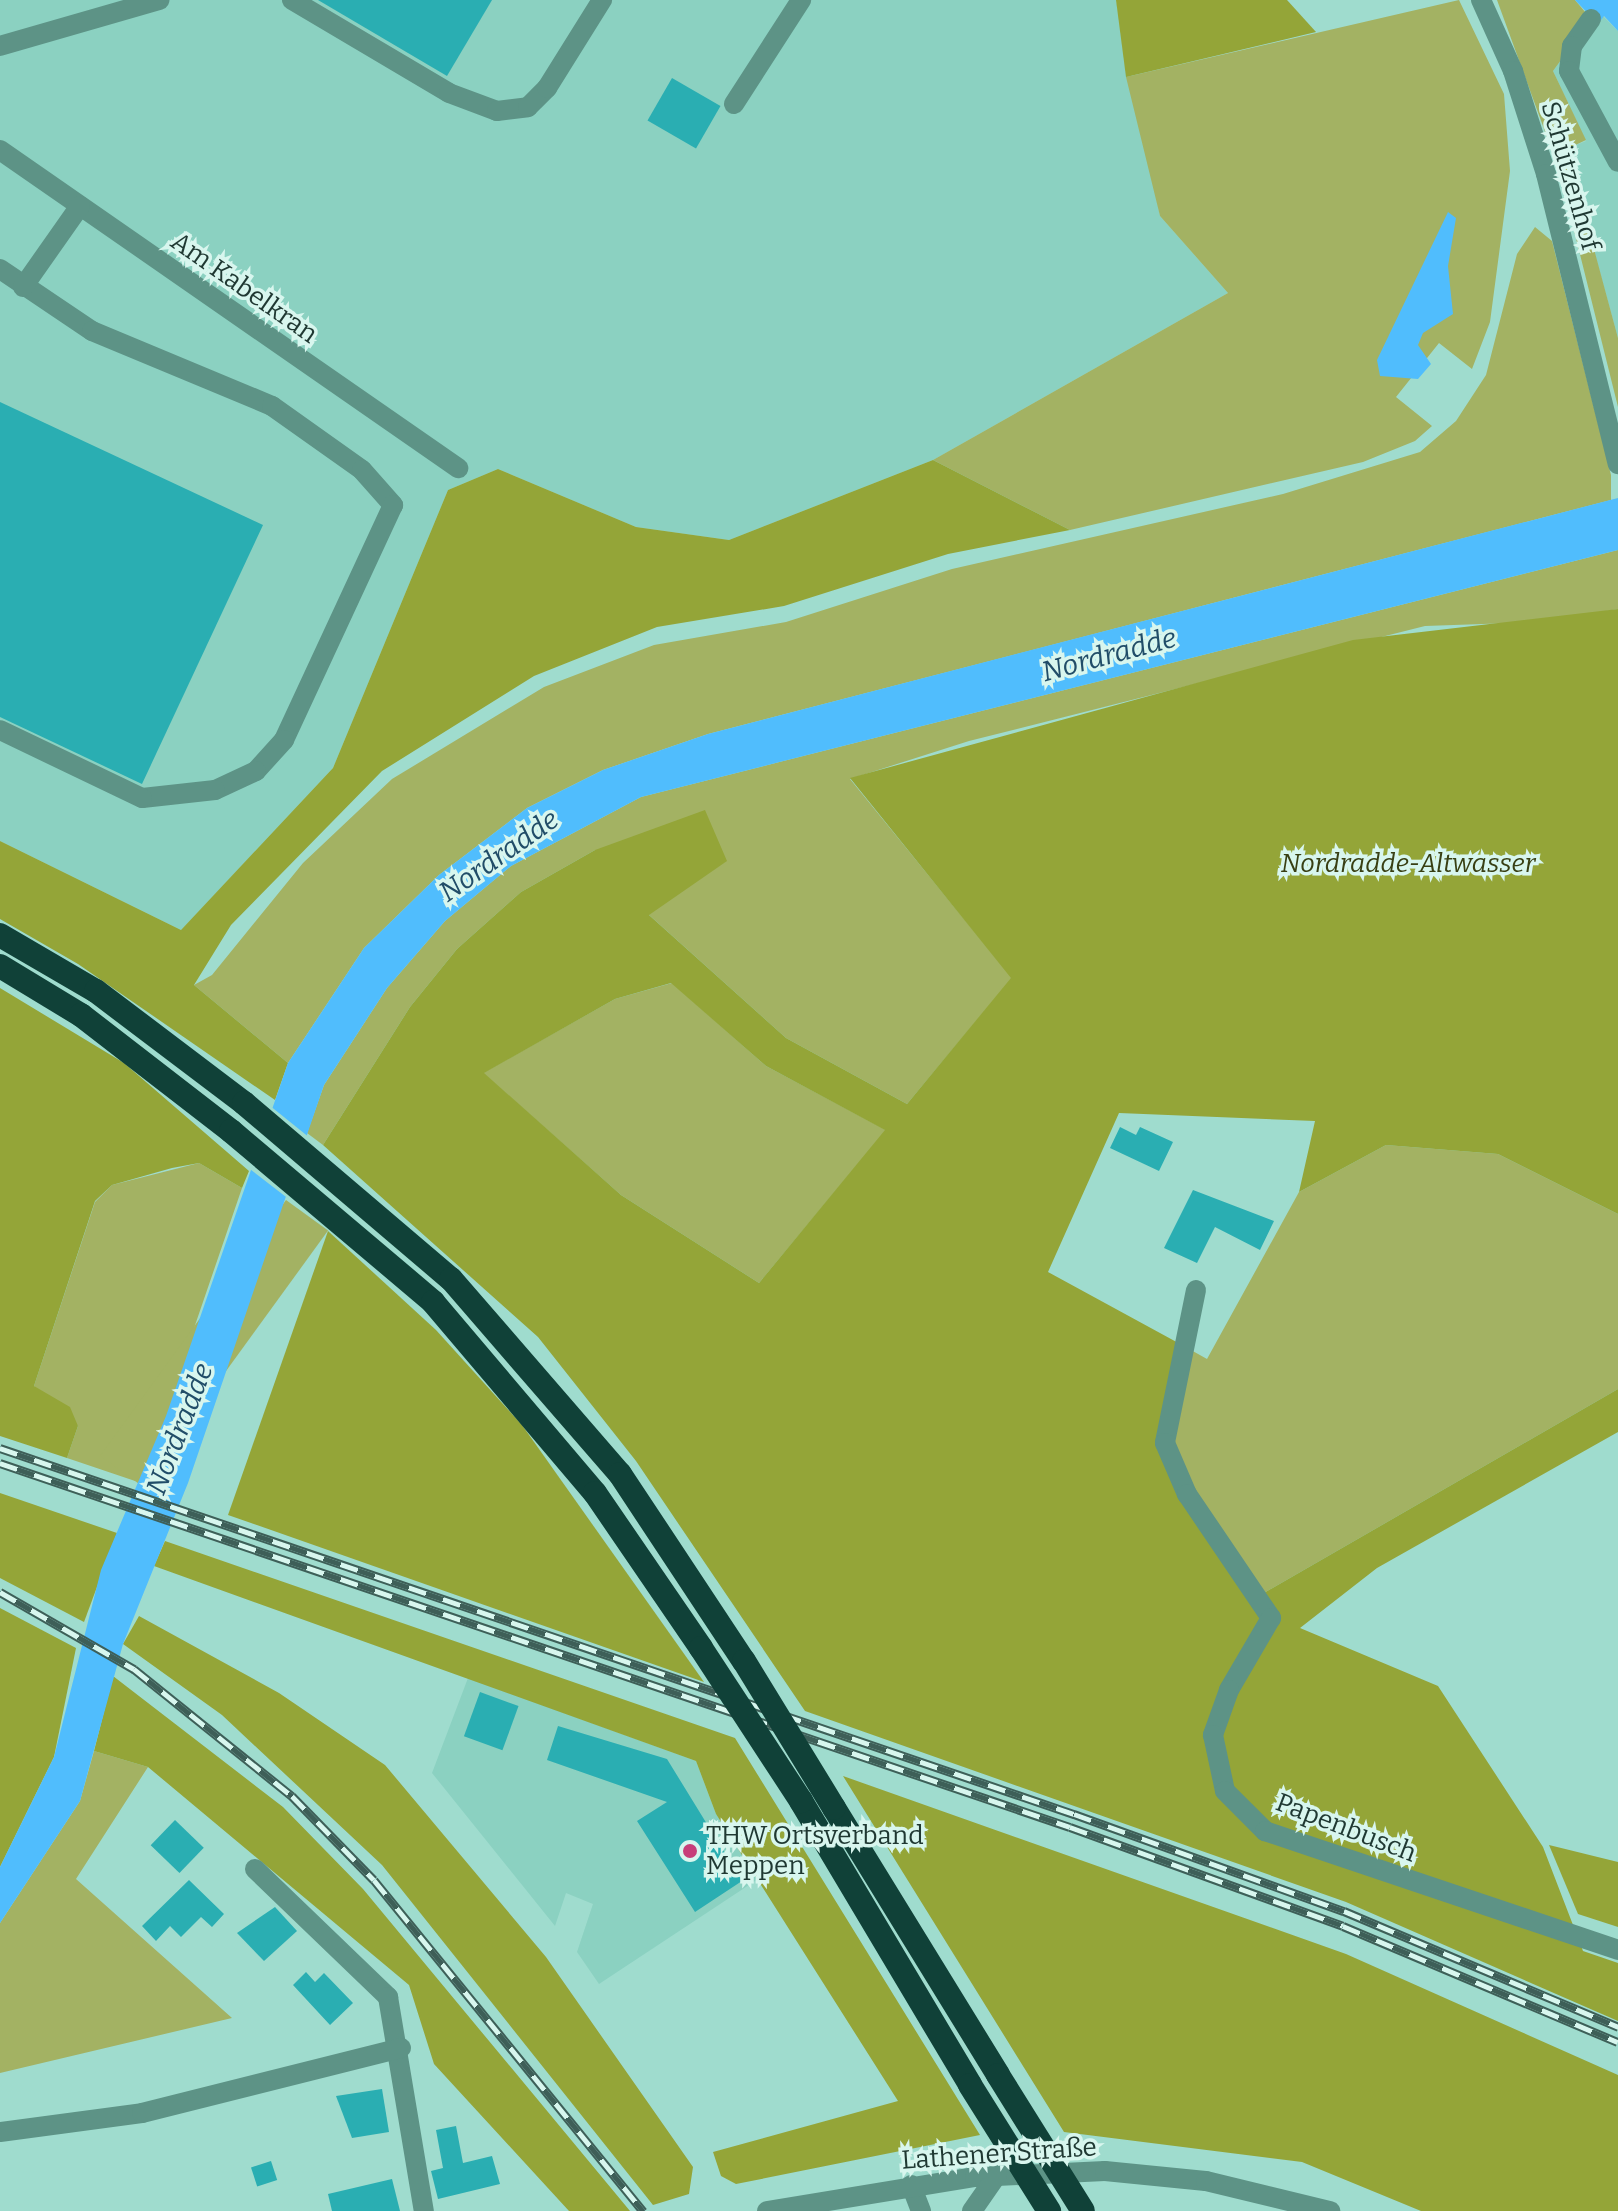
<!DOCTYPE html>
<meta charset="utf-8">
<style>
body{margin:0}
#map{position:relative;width:1618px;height:2211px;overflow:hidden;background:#9fdcce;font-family:Bitter,serif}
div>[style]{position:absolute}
.built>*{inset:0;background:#8bd1c1}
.green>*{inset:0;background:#a3b263;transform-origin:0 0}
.forest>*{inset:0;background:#94a538}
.water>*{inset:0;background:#50bdfd}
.pier>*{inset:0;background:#9fdcce}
.building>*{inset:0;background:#2aaeb2;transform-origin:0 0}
.minor>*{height:20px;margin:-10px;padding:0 10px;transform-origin:10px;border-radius:10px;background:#5d9386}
.highway>*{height:24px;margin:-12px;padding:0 12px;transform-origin:12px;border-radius:12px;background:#104138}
.rail>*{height:9px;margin-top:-4.5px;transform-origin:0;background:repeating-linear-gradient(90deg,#d8f6ee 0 18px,#3e5f58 0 36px);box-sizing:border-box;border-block:2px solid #3e5f58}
.highway-bridge>*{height:24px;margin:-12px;padding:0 12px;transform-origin:12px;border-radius:12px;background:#104138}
.dots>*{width:22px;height:22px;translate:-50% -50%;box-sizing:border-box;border:4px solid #d8f6ee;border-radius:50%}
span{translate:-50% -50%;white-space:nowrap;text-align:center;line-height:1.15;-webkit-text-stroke:7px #d8f6ee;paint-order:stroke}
.street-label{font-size:26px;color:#1f3832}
.park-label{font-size:26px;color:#383f13;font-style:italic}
.poi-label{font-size:26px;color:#1f3832}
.left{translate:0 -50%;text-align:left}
.water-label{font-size:28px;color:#214d68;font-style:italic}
</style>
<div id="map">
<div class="built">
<i style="clip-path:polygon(0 0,1116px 0,1160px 216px,1228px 293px,933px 460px,729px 540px,636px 527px,498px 469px,448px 490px,333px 768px,181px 930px,0 841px)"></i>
<i style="clip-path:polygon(1603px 16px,1618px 31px,1618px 338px,1566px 149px,1586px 141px,1553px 71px,1591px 19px)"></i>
<i style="clip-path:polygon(468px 1678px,696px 1761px,716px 1814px,758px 1879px,599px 1984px,577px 1952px,593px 1904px,566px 1893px,555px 1926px,432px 1773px)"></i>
</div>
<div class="green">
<i style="clip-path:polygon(1459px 0,1504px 94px,1510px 171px,1490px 322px,1472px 369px,1439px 343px,1396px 397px,1432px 426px,1415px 441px,1363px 462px,1070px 530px,933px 460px,1228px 293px,1160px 216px,1126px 77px)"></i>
<i style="clip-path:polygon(1497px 0,1575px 0,1591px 19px,1553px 71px,1586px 140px,1567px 149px,1618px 338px,1618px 407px,1559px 170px)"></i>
<i style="clip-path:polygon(1535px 227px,1552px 241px,1611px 475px,1611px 500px,708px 734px,603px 770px,527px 808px,439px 875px,364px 948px,288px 1063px,194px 985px,212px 975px,303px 863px,392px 779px,544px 687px,654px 645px,786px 622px,952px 569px,1283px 494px,1420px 452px,1456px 421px,1486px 375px,1517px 254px)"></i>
<i style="clip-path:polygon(1618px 550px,1618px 609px,1542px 622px,1425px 626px,969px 741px,850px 779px,1012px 978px,907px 1104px,786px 1038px,648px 914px,726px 861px,595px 850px,521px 892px,457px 949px,410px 1007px,323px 1145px,307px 1133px,324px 1085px,387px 988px,445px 921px,511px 866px,641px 797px)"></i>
<i style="clip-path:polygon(672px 983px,766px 1066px,886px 1130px,759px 1283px,621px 1195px,483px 1073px,615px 999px)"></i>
<i style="clip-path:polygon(1386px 1145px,1498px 1154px,1618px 1214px,1618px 1389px,1257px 1597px,1165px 1443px,1182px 1345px,1207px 1359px,1299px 1192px)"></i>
<i style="clip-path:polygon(199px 1163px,242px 1188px,141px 1483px,67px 1458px,78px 1426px,34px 1386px,95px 1202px,112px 1185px)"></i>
<i style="left:286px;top:1200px;width:52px;height:316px;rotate:36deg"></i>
<i style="clip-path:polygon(94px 1751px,148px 1767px,76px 1879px,232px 2018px,0 2073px,0 1923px,80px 1801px)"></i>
</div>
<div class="forest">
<i style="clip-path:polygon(1116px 0,1287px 0,1316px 32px,1126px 77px)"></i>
<i style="clip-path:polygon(933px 460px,1070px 530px,948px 554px,784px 606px,657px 627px,534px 676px,382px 771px,231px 925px,194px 985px,288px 1063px,275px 1100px,78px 964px,0 919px,0 841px,181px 930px,333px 768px,448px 490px,498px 469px,636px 527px,729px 540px)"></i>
<i style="clip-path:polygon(evenodd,1618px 609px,1618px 1214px,1498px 1154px,1386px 1145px,1299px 1192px,1315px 1121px,1119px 1113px,1048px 1272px,1182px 1345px,1165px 1443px,1257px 1597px,1618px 1389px,1618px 1432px,1377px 1568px,1300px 1628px,1438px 1686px,1543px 1847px,1583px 1951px,1618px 1963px,1618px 2021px,1346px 1902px,805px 1711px,636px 1461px,538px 1337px,323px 1145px,410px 1007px,457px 949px,521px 892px,595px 850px,705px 810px,727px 861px,649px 915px,786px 1038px,907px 1104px,1011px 978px,850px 778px,1353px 640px,1618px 609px,671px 983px,766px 1066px,885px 1130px,759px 1283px,621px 1195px,484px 1073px,615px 999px,671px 983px)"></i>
<i style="clip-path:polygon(0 988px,124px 1063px,249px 1171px,242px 1188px,199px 1163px,172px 1168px,112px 1185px,95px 1201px,34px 1386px,70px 1407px,78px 1426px,67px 1458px,0 1436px)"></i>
<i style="clip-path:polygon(328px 1231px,436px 1330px,522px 1425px,704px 1682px,228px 1515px)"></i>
<i style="clip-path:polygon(0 1493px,117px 1533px,84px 1622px,0 1578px)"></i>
<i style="clip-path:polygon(165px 1541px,735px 1738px,980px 2135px,736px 2184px,721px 2176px,713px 2152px,898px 2101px,716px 1814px,696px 1761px,154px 1566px)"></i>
<i style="clip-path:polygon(0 1608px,76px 1648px,54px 1757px,0 1867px)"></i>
<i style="clip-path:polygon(139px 1616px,279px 1693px,385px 1765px,546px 1957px,693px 2167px,689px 2194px,653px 2205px,382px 1865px,222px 1715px,123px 1644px)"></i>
<i style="clip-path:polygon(113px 1676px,283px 1807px,363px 1889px,630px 2211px,569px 2211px,434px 2064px,409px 1985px,148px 1767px,94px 1751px)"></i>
<i style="clip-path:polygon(843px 1776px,1346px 1954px,1618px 2075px,1618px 2211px,1421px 2211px,1302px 2162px,1064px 2132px)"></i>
<i style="clip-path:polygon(1549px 1845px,1618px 1862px,1618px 1927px,1578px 1914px)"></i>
</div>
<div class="water">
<i style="clip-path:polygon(1575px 0,1618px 0,1618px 31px,1604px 16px,1598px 24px)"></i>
<i style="clip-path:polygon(1448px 212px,1456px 218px,1448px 266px,1453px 314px,1423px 333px,1418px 345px,1431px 364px,1418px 379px,1380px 376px,1377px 360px)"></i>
<i style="clip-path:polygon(1618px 498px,1618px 550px,641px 797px,511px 866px,445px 921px,387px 988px,324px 1085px,188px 1483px,123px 1644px,80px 1801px,0 1923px,0 1867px,54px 1757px,101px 1570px,166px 1416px,288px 1063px,364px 948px,439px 875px,527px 808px,603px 770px,708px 734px)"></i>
</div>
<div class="pier">
<i style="clip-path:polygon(269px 1105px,310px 1138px,290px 1200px,246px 1166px)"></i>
</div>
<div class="building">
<i style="clip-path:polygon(318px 0,492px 0,447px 76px)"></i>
<i style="left:672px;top:78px;width:56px;height:49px;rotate:30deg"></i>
<i style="clip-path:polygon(0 402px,263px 525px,142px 784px,0 717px)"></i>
<i style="clip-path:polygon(1120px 1127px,1136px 1135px,1140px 1127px,1173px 1142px,1159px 1171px,1110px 1148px)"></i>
<i style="clip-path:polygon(1193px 1190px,1274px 1221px,1260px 1250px,1215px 1227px,1197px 1263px,1164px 1248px)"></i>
<i style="left:480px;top:1692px;width:41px;height:47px;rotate:20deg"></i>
<i style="clip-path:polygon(558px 1726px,667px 1759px,742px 1881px,695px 1912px,637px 1821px,667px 1802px,547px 1760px)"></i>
<i style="left:175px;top:1820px;width:40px;height:35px;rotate:44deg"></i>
<i style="clip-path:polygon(189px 1880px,224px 1914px,212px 1927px,201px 1917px,181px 1937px,170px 1926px,156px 1941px,142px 1926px)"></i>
<i style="clip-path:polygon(275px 1907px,297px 1931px,264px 1961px,237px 1933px)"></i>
<i style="clip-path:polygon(306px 1972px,315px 1982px,324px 1973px,353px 2003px,330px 2025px,293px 1985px)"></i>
<i style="clip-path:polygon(382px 2089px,389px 2132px,352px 2138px,336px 2096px)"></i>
<i style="clip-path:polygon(456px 2126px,463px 2163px,492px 2156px,500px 2184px,438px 2199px,431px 2171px,443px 2168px,436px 2130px)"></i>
<i style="left:271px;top:2161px;width:20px;height:21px;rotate:72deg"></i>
<i style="clip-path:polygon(392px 2179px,400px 2211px,332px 2211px,328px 2194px)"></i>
</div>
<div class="minor">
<i style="left:292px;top:0;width:182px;rotate:30.6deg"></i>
<i style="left:449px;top:93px;width:51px;rotate:20.6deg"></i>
<i style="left:497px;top:111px;width:31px;rotate:-7deg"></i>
<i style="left:528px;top:107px;width:27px;rotate:-45deg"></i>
<i style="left:547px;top:88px;width:104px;rotate:-58deg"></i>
<i style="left:1481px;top:0;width:78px;rotate:65.7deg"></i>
<i style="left:1513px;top:71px;width:108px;rotate:72.2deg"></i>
<i style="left:1546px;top:174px;width:299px;rotate:76.1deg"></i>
<i style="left:1591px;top:19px;width:33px;rotate:125deg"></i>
<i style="left:1572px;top:46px;width:25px;rotate:97deg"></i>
<i style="left:1569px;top:71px;width:103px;rotate:61.7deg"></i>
<i style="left:0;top:46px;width:166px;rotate:-16.1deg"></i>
<i style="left:734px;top:104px;width:124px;rotate:-57.2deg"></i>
<i style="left:0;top:150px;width:558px;rotate:34.77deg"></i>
<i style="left:0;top:269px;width:111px;rotate:34deg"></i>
<i style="left:92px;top:331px;width:195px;rotate:22.6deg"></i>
<i style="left:272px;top:406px;width:110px;rotate:35.4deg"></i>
<i style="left:362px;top:470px;width:47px;rotate:48.5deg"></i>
<i style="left:393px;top:505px;width:259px;rotate:114.9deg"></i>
<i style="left:284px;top:740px;width:42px;rotate:132.1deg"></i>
<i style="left:256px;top:771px;width:45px;rotate:155.1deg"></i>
<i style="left:215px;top:790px;width:73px;rotate:173.7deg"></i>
<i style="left:142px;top:798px;width:157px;rotate:-154.4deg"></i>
<i style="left:23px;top:287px;width:99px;rotate:-54.9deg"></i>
<i style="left:1196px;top:1290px;width:156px;rotate:101.5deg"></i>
<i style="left:1165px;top:1443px;width:56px;rotate:66.7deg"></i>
<i style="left:1187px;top:1494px;width:150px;rotate:55.9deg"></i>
<i style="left:1271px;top:1618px;width:83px;rotate:120.3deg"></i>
<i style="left:1229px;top:1690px;width:48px;rotate:109.6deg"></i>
<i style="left:1213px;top:1735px;width:57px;rotate:77.9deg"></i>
<i style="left:1225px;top:1791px;width:57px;rotate:45deg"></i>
<i style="left:1265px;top:1831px;width:373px;rotate:18.6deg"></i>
<i style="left:255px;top:1869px;width:185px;rotate:43.9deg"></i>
<i style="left:388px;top:1997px;width:217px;rotate:80.5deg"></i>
<i style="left:0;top:2132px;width:143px;rotate:-7.6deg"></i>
<i style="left:142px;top:2113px;width:267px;rotate:-14.1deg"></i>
<i style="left:911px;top:2185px;width:28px;rotate:69deg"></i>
<i style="left:767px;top:2211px;width:211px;rotate:-9.3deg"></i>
<i style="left:975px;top:2177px;width:130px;rotate:-2.6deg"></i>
<i style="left:1105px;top:2171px;width:101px;rotate:5.7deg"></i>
<i style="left:1206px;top:2181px;width:128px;rotate:13.6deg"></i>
<i style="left:972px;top:2211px;width:44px;rotate:-55.2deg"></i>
</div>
<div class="highway">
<i style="left:0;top:935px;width:111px;rotate:30.3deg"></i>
<i style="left:96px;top:991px;width:186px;rotate:37.1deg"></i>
<i style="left:244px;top:1103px;width:272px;rotate:40.4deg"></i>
<i style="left:451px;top:1279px;width:258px;rotate:49.1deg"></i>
<i style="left:620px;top:1474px;width:224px;rotate:56.5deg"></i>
<i style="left:0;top:966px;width:95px;rotate:31.2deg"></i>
<i style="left:81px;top:1015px;width:190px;rotate:37.7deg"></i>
<i style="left:231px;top:1131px;width:265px;rotate:40.2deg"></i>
<i style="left:433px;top:1302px;width:250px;rotate:49.7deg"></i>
<i style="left:595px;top:1493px;width:188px;rotate:55.6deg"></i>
<i style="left:801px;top:1801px;width:330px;rotate:59.2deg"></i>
<i style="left:834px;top:1808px;width:313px;rotate:58.4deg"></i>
</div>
<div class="rail">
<i style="left:0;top:1448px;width:1135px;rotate:18.82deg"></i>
<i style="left:1074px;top:1814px;width:287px;rotate:19.8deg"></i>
<i style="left:1344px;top:1911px;width:298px;rotate:22.9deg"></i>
<i style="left:0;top:1463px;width:1130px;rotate:18.79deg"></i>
<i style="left:1070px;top:1827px;width:290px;rotate:19.9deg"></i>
<i style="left:1343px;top:1926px;width:298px;rotate:22.9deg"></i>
<i style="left:0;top:1592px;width:155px;rotate:29.9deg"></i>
<i style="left:134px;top:1669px;width:203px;rotate:38.8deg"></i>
<i style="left:292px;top:1796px;width:117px;rotate:45.7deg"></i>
<i style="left:374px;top:1880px;width:427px;rotate:50.9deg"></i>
</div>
<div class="highway-bridge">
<i style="left:701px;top:1648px;width:183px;rotate:56.8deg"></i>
<i style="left:744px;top:1661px;width:172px;rotate:58.5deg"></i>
<i style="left:998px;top:2075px;width:160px;rotate:58deg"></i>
<i style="left:970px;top:2085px;width:149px;rotate:57.9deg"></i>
</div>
<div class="dots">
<i style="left:690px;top:1851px;background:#c73e79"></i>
</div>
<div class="street-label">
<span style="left:1570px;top:176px;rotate:74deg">Schützenhof</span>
<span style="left:244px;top:288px;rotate:35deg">Am Kabelkran</span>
<span style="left:1346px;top:1828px;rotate:21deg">Papenbusch</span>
<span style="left:999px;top:2154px;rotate:-4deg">Lathener Straße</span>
</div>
<div class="park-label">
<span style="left:1408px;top:864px">Nordradde-Altwasser</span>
</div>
<div class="poi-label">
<span class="left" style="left:706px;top:1851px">THW Ortsverband<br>Meppen</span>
</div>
<div class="water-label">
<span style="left:1109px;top:655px;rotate:-15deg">Nordradde</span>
<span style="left:499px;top:856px;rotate:-35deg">Nordradde</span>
<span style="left:180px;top:1429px;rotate:-69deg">Nordradde</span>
</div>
</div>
